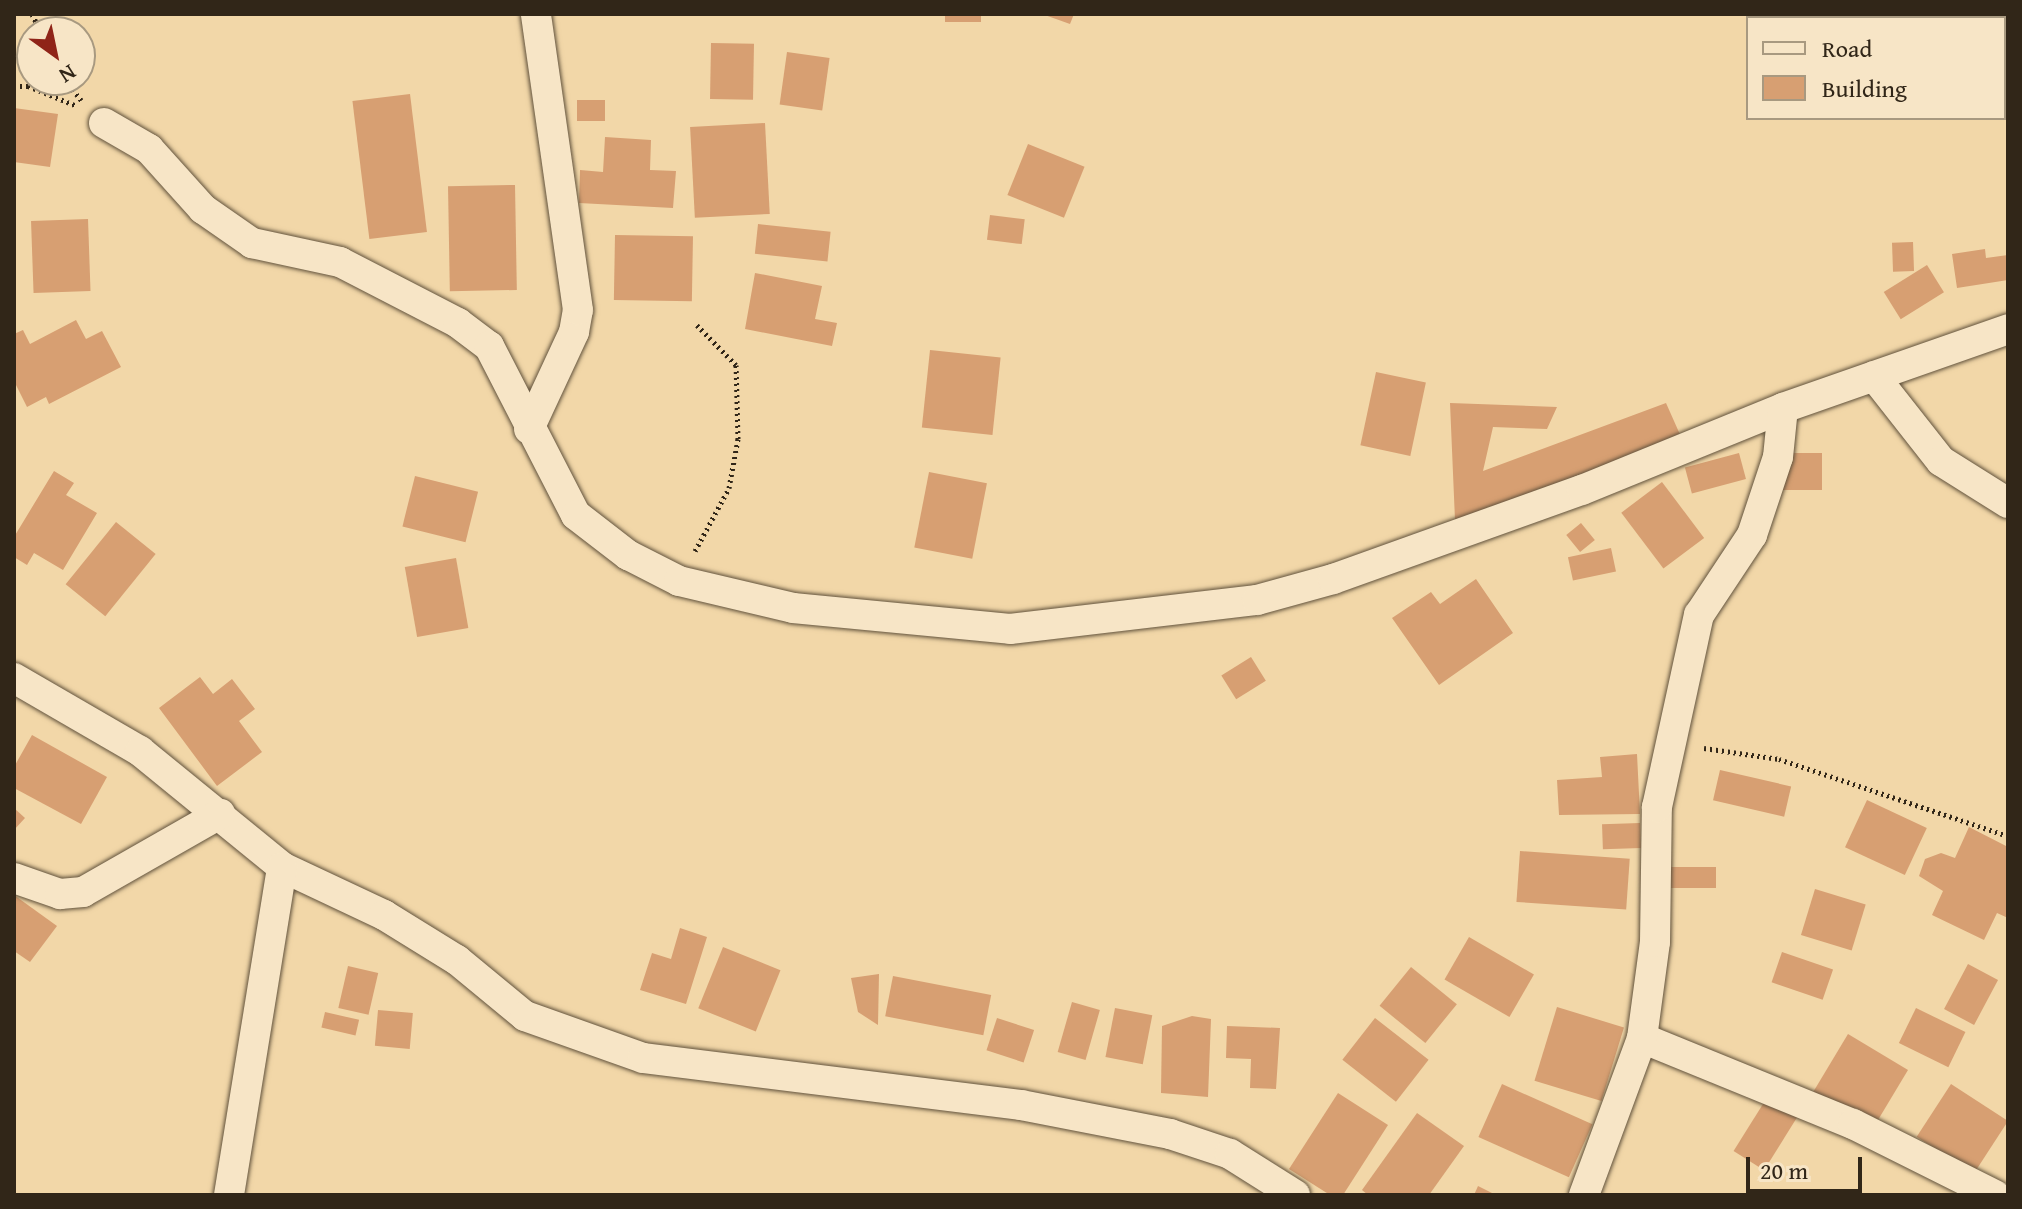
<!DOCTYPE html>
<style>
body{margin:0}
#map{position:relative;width:2022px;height:1209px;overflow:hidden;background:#f2d7a8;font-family:"Gentium Book Plus",serif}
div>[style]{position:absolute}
.building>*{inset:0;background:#d79f72;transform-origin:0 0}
.path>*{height:5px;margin-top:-2.5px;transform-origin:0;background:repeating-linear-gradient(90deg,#312618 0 2px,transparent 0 6px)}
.roads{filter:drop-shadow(0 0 2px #61523c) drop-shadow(0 0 2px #61523c)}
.street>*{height:30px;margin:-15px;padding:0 15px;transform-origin:15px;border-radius:15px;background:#f7e5c6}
span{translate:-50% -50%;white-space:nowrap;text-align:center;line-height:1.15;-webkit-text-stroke:6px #f7e5c6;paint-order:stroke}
.frame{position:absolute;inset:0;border:16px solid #312618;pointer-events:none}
.legend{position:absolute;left:1746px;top:16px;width:260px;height:104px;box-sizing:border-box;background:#f7e5c6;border:2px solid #a89980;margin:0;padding:10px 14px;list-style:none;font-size:24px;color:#312618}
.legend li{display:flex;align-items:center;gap:16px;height:40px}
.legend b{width:40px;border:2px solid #a89980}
.north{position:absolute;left:16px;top:16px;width:80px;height:80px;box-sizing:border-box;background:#f7e5c6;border:2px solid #a89980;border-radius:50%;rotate:147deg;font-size:22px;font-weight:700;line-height:32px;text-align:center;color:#312618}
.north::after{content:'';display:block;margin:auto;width:28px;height:36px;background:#8f2418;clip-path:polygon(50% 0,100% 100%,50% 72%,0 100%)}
.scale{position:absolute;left:1746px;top:1157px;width:116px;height:36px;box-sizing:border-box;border:4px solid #312618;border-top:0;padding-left:10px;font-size:24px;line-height:28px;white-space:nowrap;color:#312618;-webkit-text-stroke:6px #f7e5c6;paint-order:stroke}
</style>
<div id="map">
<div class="building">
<i style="left:945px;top:14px;width:36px;height:8px"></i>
<i style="clip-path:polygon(1042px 14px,1074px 14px,1070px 24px)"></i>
<i style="left:711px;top:43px;width:43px;height:56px;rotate:1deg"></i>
<i style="left:787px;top:52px;width:43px;height:53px;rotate:8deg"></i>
<i style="left:410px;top:94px;width:139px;height:58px;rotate:83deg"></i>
<i style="left:577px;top:100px;width:28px;height:21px"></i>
<i style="clip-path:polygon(14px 108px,58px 114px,50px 167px,14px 162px)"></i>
<i style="left:765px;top:123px;width:91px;height:75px;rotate:87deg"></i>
<i style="clip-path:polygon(605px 137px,651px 140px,650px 170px,676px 171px,673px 208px,579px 203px,580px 170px,603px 172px)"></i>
<i style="left:1028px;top:144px;width:61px;height:55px;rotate:22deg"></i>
<i style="left:515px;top:185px;width:105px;height:67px;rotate:89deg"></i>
<i style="left:990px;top:215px;width:35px;height:25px;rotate:7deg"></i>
<i style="left:88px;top:219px;width:72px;height:57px;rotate:88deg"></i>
<i style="left:758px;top:224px;width:73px;height:30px;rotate:6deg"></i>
<i style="left:615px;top:235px;width:78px;height:65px;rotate:1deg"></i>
<i style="left:1913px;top:242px;width:29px;height:21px;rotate:88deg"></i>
<i style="clip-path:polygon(1985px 249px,1986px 258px,2008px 255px,2008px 280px,1957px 288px,1952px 254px)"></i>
<i style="left:1927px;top:265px;width:32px;height:51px;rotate:58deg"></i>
<i style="clip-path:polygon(755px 273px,822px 286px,815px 319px,837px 323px,832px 346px,745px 329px)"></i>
<i style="clip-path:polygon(76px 320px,86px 339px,102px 331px,121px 367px,49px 404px,46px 397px,27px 407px,14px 381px,14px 334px,23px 330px,30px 344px)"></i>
<i style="left:930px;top:350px;width:71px;height:78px;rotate:6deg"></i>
<i style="left:1376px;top:372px;width:51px;height:75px;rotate:12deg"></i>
<i style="clip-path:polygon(1450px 403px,1557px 407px,1547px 429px,1493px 427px,1483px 471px,1666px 403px,1682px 439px,1455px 520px)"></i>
<i style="left:1739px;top:453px;width:27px;height:56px;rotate:75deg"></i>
<i style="left:1782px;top:453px;width:40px;height:37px"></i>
<i style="clip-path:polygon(54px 471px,74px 483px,66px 495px,97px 513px,63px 570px,34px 553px,27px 565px,14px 557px,14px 537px)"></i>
<i style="left:929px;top:472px;width:59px;height:77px;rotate:11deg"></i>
<i style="left:415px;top:476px;width:65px;height:52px;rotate:14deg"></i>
<i style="left:1662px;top:482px;width:70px;height:51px;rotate:53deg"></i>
<i style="left:116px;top:522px;width:51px;height:80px;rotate:39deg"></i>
<i style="left:1581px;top:523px;width:22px;height:19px;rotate:51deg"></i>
<i style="left:1611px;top:548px;width:24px;height:44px;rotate:78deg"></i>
<i style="left:456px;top:558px;width:71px;height:52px;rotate:80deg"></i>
<i style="clip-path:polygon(1476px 579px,1513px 633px,1439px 685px,1392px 618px,1431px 592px,1440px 604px)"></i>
<i style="left:1251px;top:657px;width:28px;height:35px;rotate:58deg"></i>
<i style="clip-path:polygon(200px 677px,213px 694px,232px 679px,255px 709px,239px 721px,262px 752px,217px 786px,159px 708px)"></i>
<i style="clip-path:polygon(32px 735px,107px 777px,81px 824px,14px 788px,14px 767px)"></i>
<i style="clip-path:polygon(1637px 754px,1640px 814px,1559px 815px,1557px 780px,1602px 777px,1600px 757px)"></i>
<i style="left:1720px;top:770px;width:73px;height:31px;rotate:13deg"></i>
<i style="left:1867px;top:800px;width:66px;height:52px;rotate:25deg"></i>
<i style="clip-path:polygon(14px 808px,25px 818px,14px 830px)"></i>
<i style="left:1640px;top:823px;width:25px;height:38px;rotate:88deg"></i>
<i style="clip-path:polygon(1969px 827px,2008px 847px,2008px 918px,1997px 913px,1984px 940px,1932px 915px,1943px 891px,1919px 876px,1925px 859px,1941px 853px,1955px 858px)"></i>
<i style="left:1520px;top:851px;width:110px;height:51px;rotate:4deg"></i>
<i style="left:1669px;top:867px;width:47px;height:21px"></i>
<i style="left:1815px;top:889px;width:53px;height:48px;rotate:17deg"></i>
<i style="clip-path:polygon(14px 895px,57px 926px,30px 962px,14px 951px)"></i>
<i style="clip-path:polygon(680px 928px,707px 937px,686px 1004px,640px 990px,652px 953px,671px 959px)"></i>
<i style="left:1469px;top:937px;width:75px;height:49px;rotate:30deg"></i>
<i style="left:723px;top:947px;width:62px;height:66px;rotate:22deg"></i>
<i style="left:1782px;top:952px;width:54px;height:32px;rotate:19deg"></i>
<i style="left:1968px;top:964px;width:34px;height:51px;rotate:28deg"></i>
<i style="left:348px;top:966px;width:31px;height:43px;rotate:13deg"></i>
<i style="left:1411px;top:967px;width:59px;height:50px;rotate:39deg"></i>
<i style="clip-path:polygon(879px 974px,878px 1025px,858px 1012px,851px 978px)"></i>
<i style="left:893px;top:976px;width:100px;height:41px;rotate:11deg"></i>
<i style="left:1072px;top:1002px;width:29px;height:52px;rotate:16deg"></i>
<i style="left:1557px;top:1007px;width:70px;height:77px;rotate:17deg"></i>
<i style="left:1115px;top:1008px;width:38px;height:50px;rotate:11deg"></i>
<i style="left:1916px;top:1008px;width:55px;height:39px;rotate:26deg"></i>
<i style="left:378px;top:1010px;width:35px;height:36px;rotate:5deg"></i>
<i style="left:325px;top:1012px;width:35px;height:16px;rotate:13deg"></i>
<i style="clip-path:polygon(1192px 1016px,1211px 1019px,1208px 1097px,1161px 1093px,1162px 1026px)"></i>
<i style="left:997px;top:1018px;width:39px;height:34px;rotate:18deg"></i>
<i style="left:1375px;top:1018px;width:68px;height:53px;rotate:38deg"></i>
<i style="clip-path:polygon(1227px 1026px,1280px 1028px,1276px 1089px,1250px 1088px,1251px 1059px,1226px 1058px)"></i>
<i style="left:1848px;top:1034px;width:70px;height:72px;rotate:31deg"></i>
<i style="left:1502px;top:1084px;width:99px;height:58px;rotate:24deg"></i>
<i style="left:1951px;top:1084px;width:68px;height:63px;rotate:33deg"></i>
<i style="clip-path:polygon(1338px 1093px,1388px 1125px,1343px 1195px,1330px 1195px,1289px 1169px)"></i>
<i style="left:1768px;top:1096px;width:36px;height:65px;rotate:32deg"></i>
<i style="clip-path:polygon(1417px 1113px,1464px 1146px,1429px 1195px,1368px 1195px,1362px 1190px)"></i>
<i style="clip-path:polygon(1478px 1186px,1496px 1195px,1474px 1195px)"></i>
</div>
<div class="path">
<i style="left:32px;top:14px;width:20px;rotate:63deg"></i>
<i style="left:65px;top:80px;width:26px;rotate:51deg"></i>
<i style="left:14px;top:86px;width:14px"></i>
<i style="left:28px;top:86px;width:53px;rotate:22.2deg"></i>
<i style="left:695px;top:551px;width:72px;rotate:-61.6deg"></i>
<i style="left:729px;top:488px;width:50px;rotate:-79.6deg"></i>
<i style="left:738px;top:439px;width:74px;rotate:-91.5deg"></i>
<i style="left:736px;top:365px;width:56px;rotate:-134.3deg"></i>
<i style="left:1704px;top:748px;width:76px;rotate:8.3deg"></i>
<i style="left:1779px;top:759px;width:242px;rotate:18.6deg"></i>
</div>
<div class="roads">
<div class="street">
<i style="left:104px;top:123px;width:52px;rotate:30deg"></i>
<i style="left:149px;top:149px;width:81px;rotate:48deg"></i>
<i style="left:203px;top:209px;width:60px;rotate:34.8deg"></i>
<i style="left:252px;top:243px;width:90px;rotate:12.2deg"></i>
<i style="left:340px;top:262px;width:133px;rotate:27.3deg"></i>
<i style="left:458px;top:323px;width:39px;rotate:37deg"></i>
<i style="left:489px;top:346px;width:190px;rotate:62.8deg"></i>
<i style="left:576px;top:515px;width:66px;rotate:37.6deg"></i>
<i style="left:628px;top:555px;width:57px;rotate:27deg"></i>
<i style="left:679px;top:581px;width:117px;rotate:13.3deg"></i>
<i style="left:793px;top:608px;width:218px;rotate:5.5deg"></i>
<i style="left:1010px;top:629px;width:249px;rotate:-6.7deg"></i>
<i style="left:1257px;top:600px;width:79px;rotate:-15.4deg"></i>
<i style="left:1333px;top:579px;width:264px;rotate:-19.7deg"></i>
<i style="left:1582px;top:490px;width:217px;rotate:-22.2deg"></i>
<i style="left:1783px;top:408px;width:238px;rotate:-19.3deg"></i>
<i style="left:1874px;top:376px;width:108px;rotate:51.8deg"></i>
<i style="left:1941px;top:461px;width:79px;rotate:32.1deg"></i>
<i style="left:529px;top:429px;width:107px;rotate:-65.1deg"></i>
<i style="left:574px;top:332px;width:22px;rotate:-80deg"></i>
<i style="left:578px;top:310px;width:299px;rotate:-98.1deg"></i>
<i style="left:14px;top:678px;width:146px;rotate:30.1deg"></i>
<i style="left:140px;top:751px;width:183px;rotate:39.2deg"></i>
<i style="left:282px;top:867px;width:113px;rotate:25.2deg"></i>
<i style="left:384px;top:915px;width:86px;rotate:31.7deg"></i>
<i style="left:457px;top:960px;width:88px;rotate:39.5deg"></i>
<i style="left:525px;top:1016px;width:125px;rotate:19.6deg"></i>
<i style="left:643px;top:1058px;width:381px;rotate:7.1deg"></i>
<i style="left:1021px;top:1105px;width:152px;rotate:11deg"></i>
<i style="left:1170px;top:1134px;width:63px;rotate:18.4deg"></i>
<i style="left:1230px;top:1154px;width:77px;rotate:32.2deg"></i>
<i style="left:14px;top:878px;width:49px;rotate:19.2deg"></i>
<i style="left:60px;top:894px;width:23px;rotate:-5deg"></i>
<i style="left:83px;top:892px;width:158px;rotate:-29.7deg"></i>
<i style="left:1642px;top:1038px;width:228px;rotate:22.2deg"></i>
<i style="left:1853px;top:1124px;width:159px;rotate:26.6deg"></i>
<i style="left:229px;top:1195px;width:332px;rotate:-80.8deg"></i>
<i style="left:1584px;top:1195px;width:167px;rotate:-69.7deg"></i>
<i style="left:1642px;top:1038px;width:97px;rotate:-82.3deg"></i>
<i style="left:1655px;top:942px;width:135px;rotate:-89.2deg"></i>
<i style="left:1657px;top:807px;width:197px;rotate:-77.7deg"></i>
<i style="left:1699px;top:615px;width:96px;rotate:-56.5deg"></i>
<i style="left:1752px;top:535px;width:82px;rotate:-71.6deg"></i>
<i style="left:1778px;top:457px;width:49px;rotate:-84.2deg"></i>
</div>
</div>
<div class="frame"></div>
<ul class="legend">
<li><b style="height:10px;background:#f7e5c6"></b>Road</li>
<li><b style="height:22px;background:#d79f72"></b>Building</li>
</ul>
<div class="north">N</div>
<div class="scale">20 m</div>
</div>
